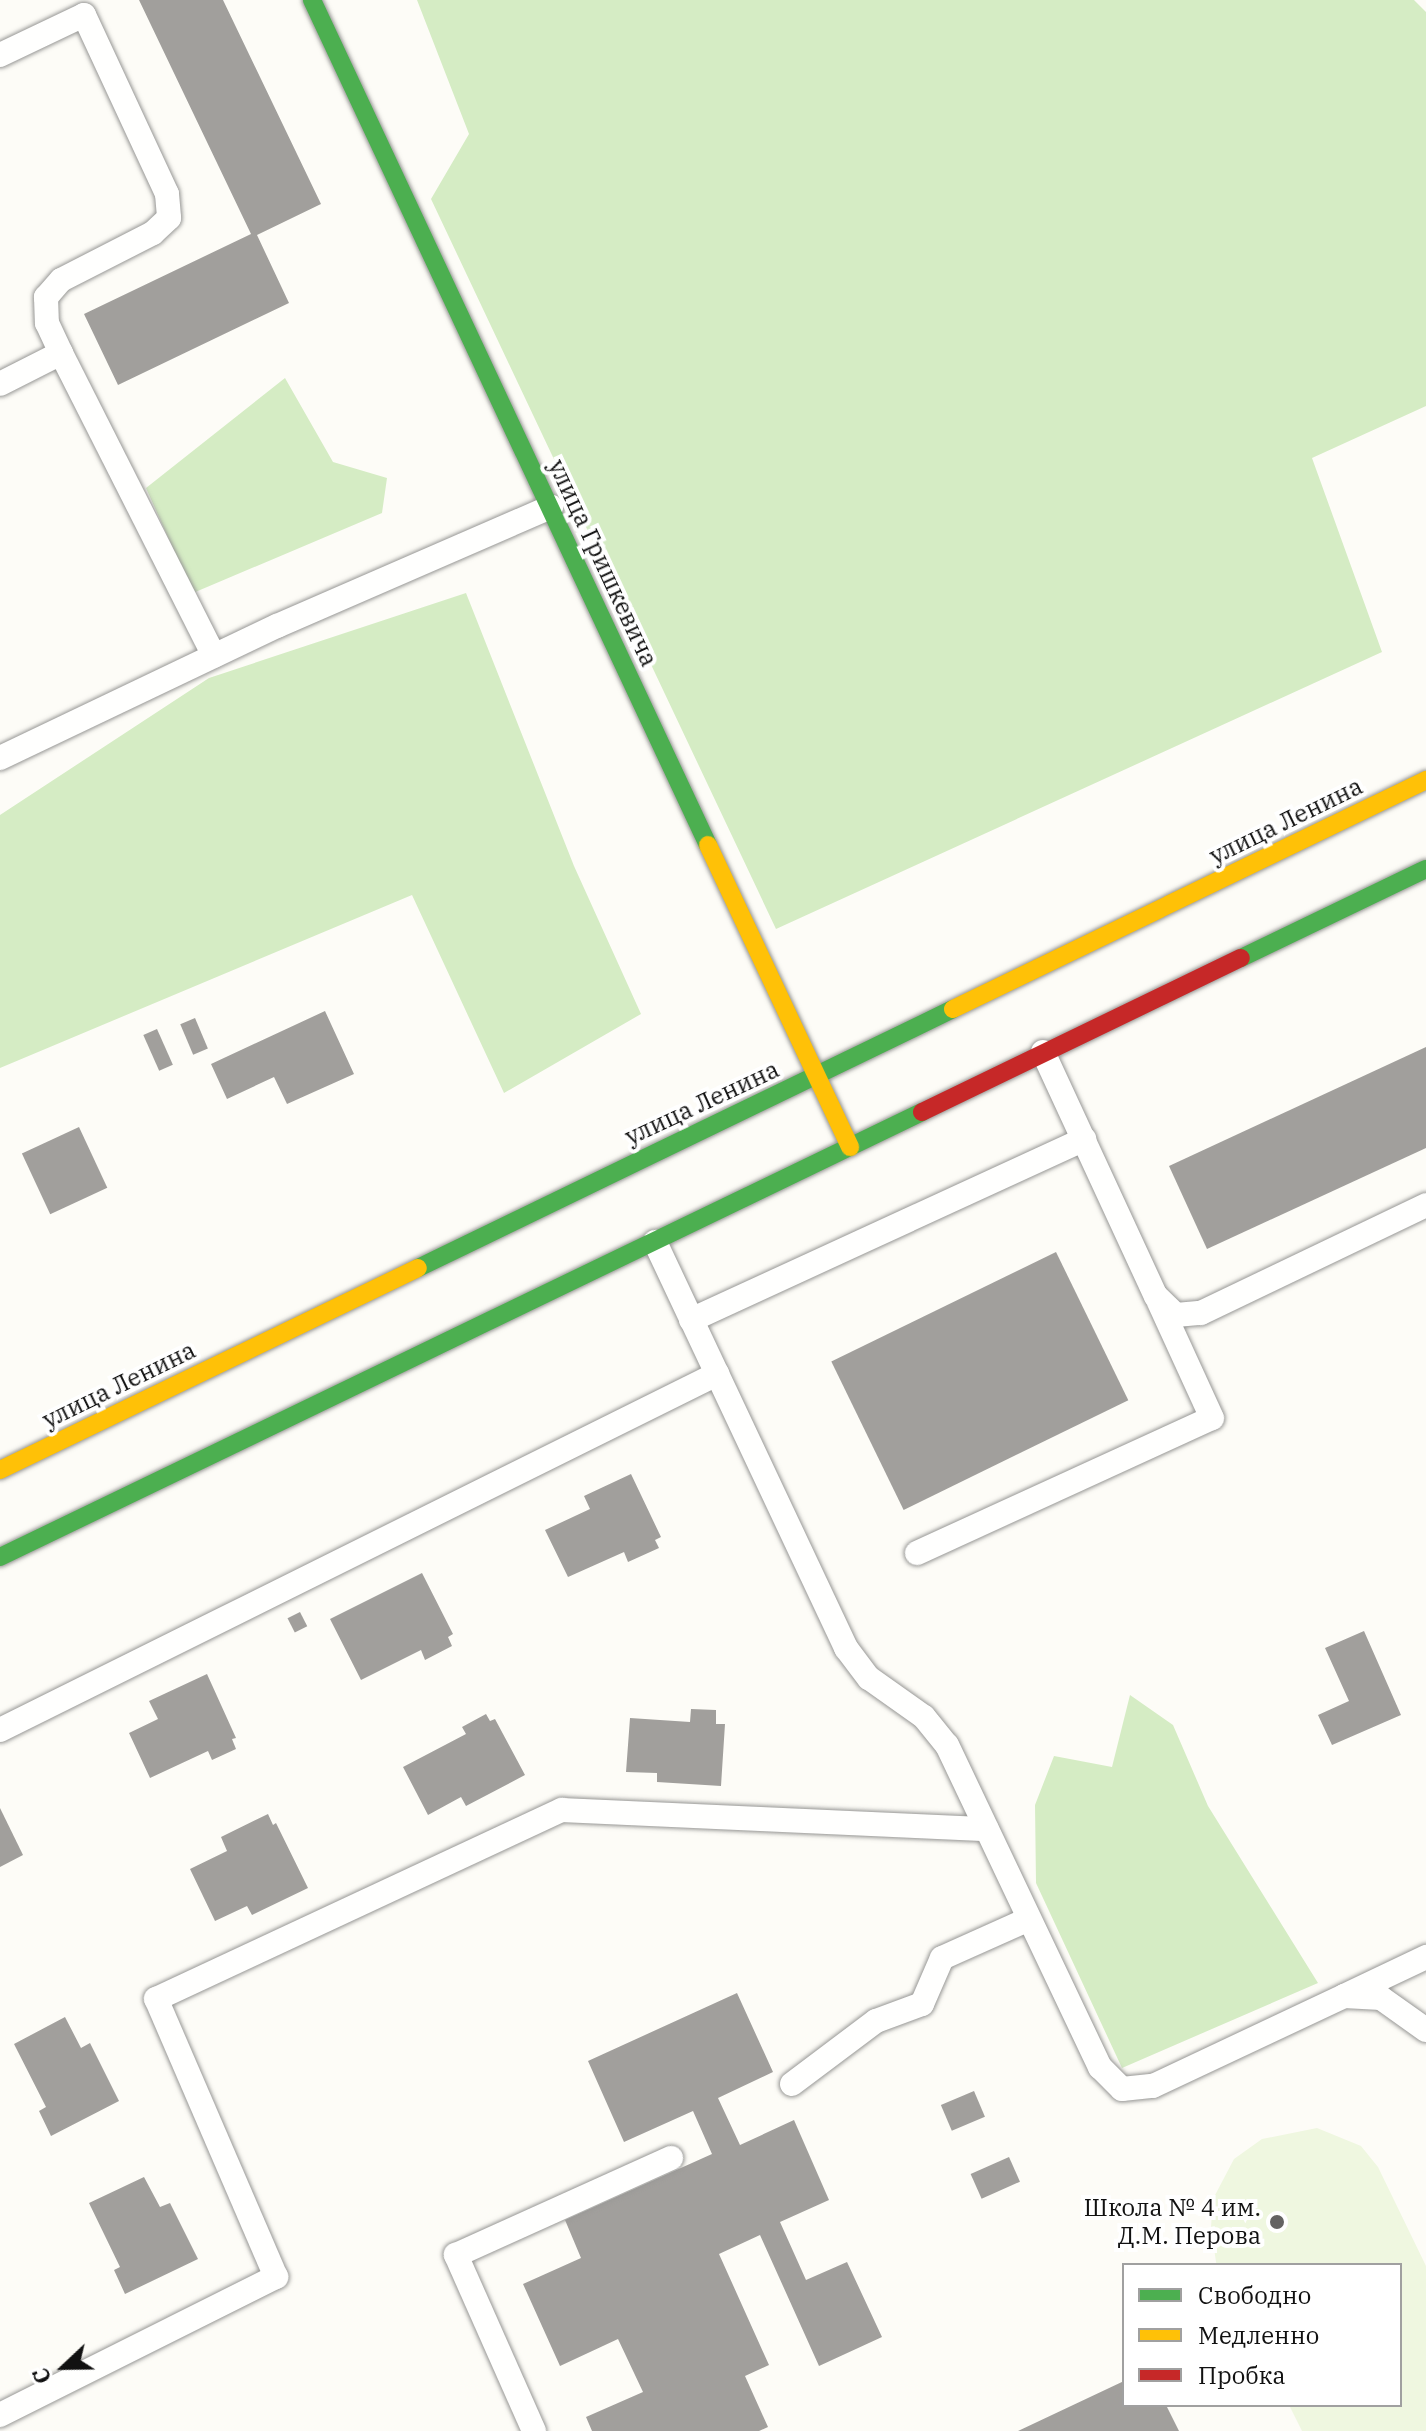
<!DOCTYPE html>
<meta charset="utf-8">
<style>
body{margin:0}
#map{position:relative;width:1426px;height:2431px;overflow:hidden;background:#fdfcf7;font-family:"IBM Plex Serif",serif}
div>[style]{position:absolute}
.forest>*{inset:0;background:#d5ecc4}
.pitch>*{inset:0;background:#eff7e0}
.building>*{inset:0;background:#a19f9c;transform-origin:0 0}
.roads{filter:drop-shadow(0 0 2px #979795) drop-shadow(0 0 2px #979795)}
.lane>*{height:24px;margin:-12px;padding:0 12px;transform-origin:12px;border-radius:12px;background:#fffffe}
.fast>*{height:18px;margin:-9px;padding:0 9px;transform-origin:9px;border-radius:9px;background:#4caf50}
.slow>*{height:18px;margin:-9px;padding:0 9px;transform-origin:9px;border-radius:9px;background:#ffc107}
.jam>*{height:18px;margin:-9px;padding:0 9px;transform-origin:9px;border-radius:9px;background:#c62828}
.dots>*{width:22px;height:22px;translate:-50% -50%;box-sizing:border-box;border:4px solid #fff;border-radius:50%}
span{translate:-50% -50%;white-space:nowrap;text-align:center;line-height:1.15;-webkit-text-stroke:8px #fff;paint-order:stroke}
.street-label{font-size:24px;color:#111}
.poi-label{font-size:24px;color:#111}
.right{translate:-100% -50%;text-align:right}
.legend{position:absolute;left:1122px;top:2263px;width:280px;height:144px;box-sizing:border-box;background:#fff;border:2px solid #a0a0a0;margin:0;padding:10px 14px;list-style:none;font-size:24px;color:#111}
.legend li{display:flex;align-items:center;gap:16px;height:40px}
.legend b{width:40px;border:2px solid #a0a0a0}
.north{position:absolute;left:24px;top:2327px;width:80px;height:80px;-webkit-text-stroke:6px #fff;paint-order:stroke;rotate:248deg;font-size:22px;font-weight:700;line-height:32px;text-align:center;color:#111}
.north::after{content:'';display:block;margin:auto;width:28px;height:36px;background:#111;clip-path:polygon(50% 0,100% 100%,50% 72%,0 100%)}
</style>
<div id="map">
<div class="forest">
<i style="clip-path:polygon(417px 0,1414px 0,1426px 12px,1426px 406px,1312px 458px,1382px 652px,776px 929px,431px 199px,469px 134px)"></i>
<i style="clip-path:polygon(285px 378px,333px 462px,387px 478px,382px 513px,193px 593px,146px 488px)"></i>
<i style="clip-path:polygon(466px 593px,574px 866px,641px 1014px,504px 1093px,412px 895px,0 1068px,0 815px,209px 678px)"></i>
<i style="clip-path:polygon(1130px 1695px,1173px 1725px,1208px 1806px,1318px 1983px,1122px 2068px,1036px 1883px,1035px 1805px,1054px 1756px,1112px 1767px)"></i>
</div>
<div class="pitch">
<i style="clip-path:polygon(1317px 2128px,1361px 2146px,1378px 2167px,1426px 2266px,1426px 2431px,1302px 2431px,1289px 2405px,1400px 2405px,1400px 2265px,1217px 2265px,1216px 2262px,1211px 2227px,1213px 2199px,1234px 2159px,1262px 2139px)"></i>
</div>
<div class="building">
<i style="clip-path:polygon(139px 0,223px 0,321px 204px,257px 235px,289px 303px,118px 385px,84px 314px,251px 234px)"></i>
<i style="clip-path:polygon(325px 1011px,354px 1074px,287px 1104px,274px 1077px,227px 1099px,211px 1064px)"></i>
<i style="left:195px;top:1018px;width:33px;height:16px;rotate:67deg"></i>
<i style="left:157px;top:1029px;width:39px;height:15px;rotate:66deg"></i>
<i style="clip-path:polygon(1426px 1047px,1426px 1148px,1207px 1249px,1169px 1166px)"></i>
<i style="left:79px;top:1127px;width:67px;height:63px;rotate:65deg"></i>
<i style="left:1056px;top:1252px;width:165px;height:250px;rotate:64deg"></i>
<i style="clip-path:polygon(631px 1474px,661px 1537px,655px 1540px,659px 1548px,628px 1562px,624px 1552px,568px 1577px,545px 1530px,590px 1509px,584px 1496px)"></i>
<i style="clip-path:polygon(422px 1573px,453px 1634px,448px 1637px,452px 1646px,425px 1660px,421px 1650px,361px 1680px,330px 1619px)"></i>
<i style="left:300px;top:1612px;width:16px;height:14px;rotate:63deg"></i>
<i style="clip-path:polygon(1364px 1631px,1401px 1715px,1332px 1745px,1318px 1715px,1349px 1701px,1325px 1648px)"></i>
<i style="clip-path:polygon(207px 1674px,236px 1738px,232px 1739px,236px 1749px,212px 1760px,208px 1751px,150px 1778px,129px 1733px,158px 1719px,149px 1701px)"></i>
<i style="clip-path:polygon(691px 1709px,716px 1710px,716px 1724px,725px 1724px,721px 1786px,657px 1782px,657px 1773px,626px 1772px,630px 1718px,690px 1722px)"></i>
<i style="clip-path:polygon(486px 1714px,490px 1721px,495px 1719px,525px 1775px,466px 1806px,461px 1797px,428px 1815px,403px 1767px,466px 1734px,462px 1727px)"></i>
<i style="clip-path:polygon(0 1808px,23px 1855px,0 1867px)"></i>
<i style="clip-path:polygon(268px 1814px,273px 1825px,276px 1823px,308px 1888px,252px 1915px,247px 1906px,215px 1921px,190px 1869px,227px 1851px,221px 1837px)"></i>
<i style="clip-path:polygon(737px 1993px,773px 2072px,718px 2098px,740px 2145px,794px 2120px,829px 2200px,780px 2222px,806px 2280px,847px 2262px,882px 2337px,819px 2366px,760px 2235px,719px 2254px,769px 2365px,745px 2376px,768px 2427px,759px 2431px,592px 2431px,586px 2417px,643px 2392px,618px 2339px,560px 2366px,523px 2284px,581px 2258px,565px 2220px,712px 2154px,693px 2111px,624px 2142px,588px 2061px)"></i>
<i style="clip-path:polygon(65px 2017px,81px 2048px,90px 2043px,119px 2101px,51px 2136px,39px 2111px,46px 2107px,14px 2044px)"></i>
<i style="left:974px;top:2091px;width:28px;height:36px;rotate:67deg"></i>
<i style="left:1009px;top:2157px;width:27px;height:42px;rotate:66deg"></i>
<i style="clip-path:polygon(144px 2177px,160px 2207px,170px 2203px,198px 2259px,125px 2294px,114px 2270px,120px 2267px,89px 2203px)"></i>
<i style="clip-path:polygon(1124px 2381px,1124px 2405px,1166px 2405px,1179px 2431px,1018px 2431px)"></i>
</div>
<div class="roads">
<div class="lane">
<i style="left:0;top:55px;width:93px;rotate:-25.5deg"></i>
<i style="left:84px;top:15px;width:197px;rotate:65.1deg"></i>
<i style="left:167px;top:194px;width:24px;rotate:85deg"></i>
<i style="left:169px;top:218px;width:22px;rotate:137deg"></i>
<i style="left:153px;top:233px;width:103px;rotate:152.9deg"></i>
<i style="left:61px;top:280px;width:23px;rotate:131deg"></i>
<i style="left:46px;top:297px;width:26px;rotate:88deg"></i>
<i style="left:47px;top:323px;width:33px;rotate:65deg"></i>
<i style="left:61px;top:353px;width:68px;rotate:153.1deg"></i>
<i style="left:61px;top:353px;width:339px;rotate:63.2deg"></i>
<i style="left:0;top:758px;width:307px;rotate:-25.5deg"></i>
<i style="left:277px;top:626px;width:299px;rotate:-23.5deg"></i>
<i style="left:1043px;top:1052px;width:269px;rotate:65.2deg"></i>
<i style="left:1156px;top:1296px;width:28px;rotate:44deg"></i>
<i style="left:1176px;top:1315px;width:25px;rotate:-5deg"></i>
<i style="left:1201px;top:1313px;width:250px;rotate:-25.6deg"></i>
<i style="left:655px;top:1242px;width:449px;rotate:64.8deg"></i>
<i style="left:846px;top:1648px;width:38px;rotate:53deg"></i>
<i style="left:869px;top:1678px;width:67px;rotate:35.3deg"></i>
<i style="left:924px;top:1717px;width:36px;rotate:51deg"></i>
<i style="left:947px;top:1745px;width:357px;rotate:64.6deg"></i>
<i style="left:1100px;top:2067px;width:31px;rotate:45deg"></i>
<i style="left:1122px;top:2089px;width:31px;rotate:-6deg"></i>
<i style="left:1153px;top:2086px;width:211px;rotate:-25.2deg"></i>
<i style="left:1344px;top:1996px;width:37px;rotate:3deg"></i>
<i style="left:1381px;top:1998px;width:55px;rotate:35.4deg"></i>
<i style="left:691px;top:1320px;width:433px;rotate:-24.7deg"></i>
<i style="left:917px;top:1553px;width:324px;rotate:-24.6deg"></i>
<i style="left:1212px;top:1418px;width:128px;rotate:-114.6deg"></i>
<i style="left:0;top:1730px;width:801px;rotate:-26.41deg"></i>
<i style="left:1346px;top:1995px;width:89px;rotate:-25.4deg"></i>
<i style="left:792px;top:2084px;width:105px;rotate:-36.9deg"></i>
<i style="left:876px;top:2021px;width:49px;rotate:-20.3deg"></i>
<i style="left:922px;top:2004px;width:50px;rotate:-66.5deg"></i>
<i style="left:942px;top:1958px;width:95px;rotate:-24.1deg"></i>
<i style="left:0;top:2415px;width:309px;rotate:-26.6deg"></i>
<i style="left:276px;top:2277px;width:303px;rotate:-113.3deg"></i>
<i style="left:156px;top:1999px;width:448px;rotate:-25deg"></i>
<i style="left:562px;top:1810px;width:425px;rotate:2.6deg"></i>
<i style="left:534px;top:2431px;width:193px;rotate:-113.9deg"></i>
<i style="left:456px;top:2255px;width:236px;rotate:-24.3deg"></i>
</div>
<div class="fast">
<i style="left:312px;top:0;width:933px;rotate:64.89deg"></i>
<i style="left:1241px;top:958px;width:205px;rotate:-25.7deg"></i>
<i style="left:418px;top:1268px;width:594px;rotate:-25.83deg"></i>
<i style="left:0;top:1557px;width:1024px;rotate:-25.76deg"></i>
</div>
<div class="slow">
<i style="left:708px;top:845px;width:334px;rotate:64.8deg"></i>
<i style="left:953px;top:1009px;width:526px;rotate:-25.83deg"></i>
<i style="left:0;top:1470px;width:464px;rotate:-25.8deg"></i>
</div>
<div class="jam">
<i style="left:922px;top:1112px;width:354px;rotate:-25.8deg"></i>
</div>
</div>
<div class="dots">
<i style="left:1277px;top:2222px;background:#646362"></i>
</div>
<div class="street-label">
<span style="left:603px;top:563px;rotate:65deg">улица Гришкевича</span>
<span style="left:1286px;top:821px;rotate:-26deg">улица Ленина</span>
<span style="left:702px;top:1103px;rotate:-25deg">улица Ленина</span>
<span style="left:119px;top:1385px;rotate:-26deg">улица Ленина</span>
</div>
<div class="poi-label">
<span class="right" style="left:1261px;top:2222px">Школа № 4 им.<br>Д.М. Перова</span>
</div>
<ul class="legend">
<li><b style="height:10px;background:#4caf50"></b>Свободно</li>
<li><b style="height:10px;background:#ffc107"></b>Медленно</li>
<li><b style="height:10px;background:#c62828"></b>Пробка</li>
</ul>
<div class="north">С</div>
</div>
